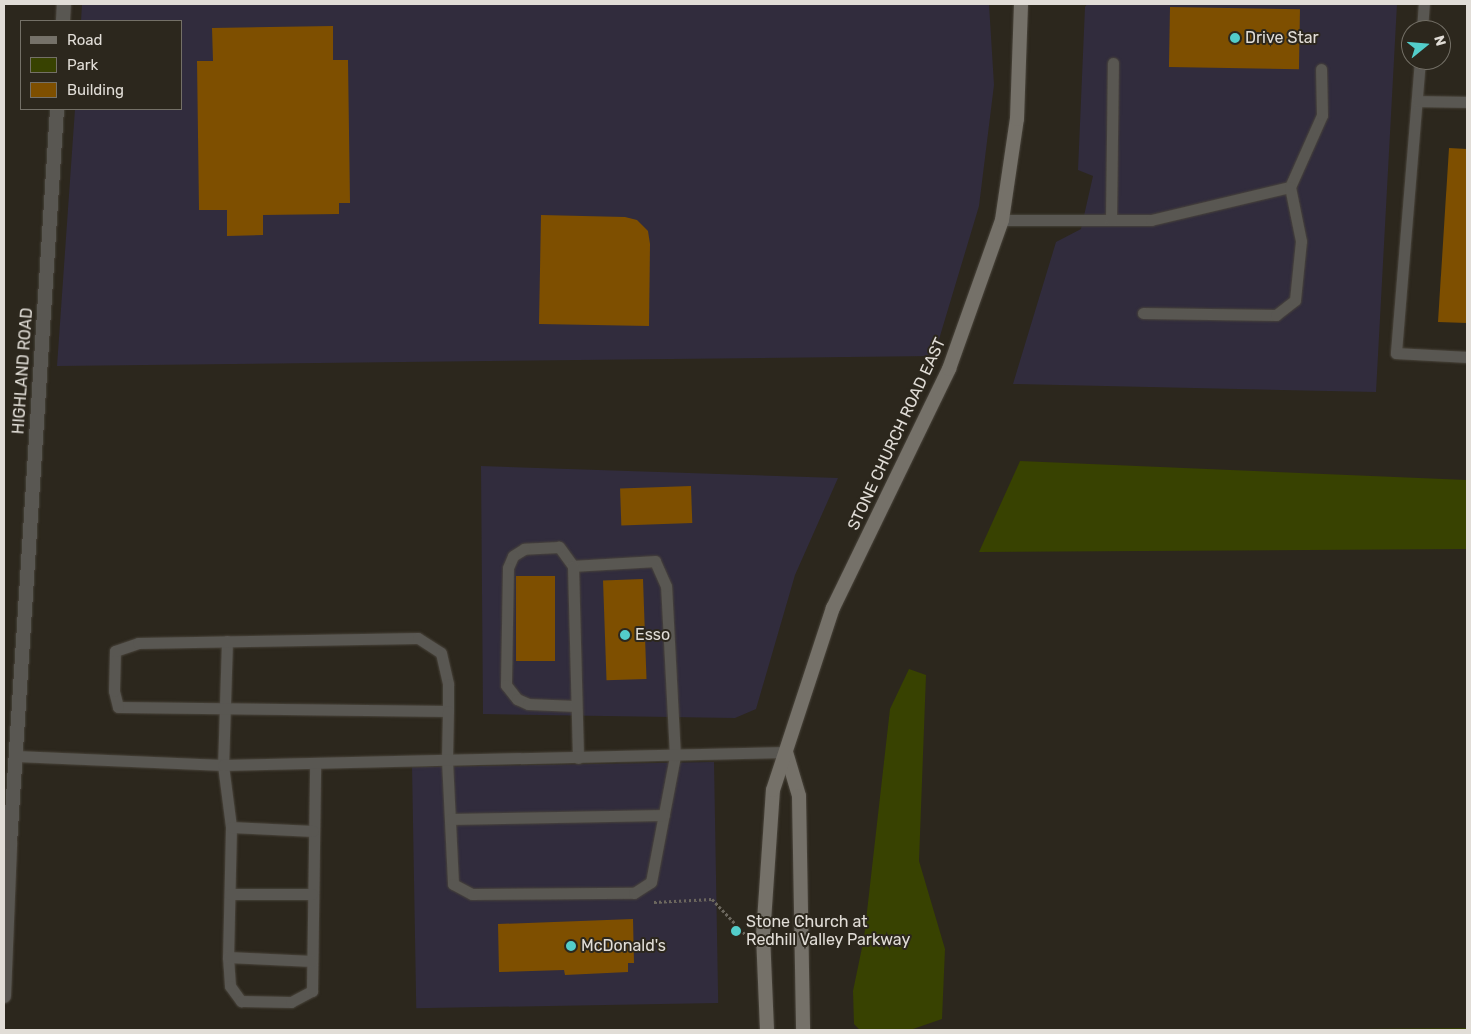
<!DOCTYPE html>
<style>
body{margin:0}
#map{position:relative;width:1471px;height:1034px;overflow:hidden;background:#2c271d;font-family:Rubik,sans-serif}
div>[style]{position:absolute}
.commercial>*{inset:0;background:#312c3d;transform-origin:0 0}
.green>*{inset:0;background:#384201}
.building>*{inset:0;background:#7e4f00;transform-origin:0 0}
.path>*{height:3px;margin-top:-1.5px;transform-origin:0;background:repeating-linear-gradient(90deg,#6c675e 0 2.5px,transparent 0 5px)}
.roads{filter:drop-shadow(0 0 1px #49443b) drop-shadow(0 0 1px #49443b)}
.service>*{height:11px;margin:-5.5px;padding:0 5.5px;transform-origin:5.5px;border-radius:5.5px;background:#595752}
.tertiary>*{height:14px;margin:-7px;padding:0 7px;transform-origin:7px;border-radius:7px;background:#595752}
.secondary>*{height:14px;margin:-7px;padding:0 7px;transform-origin:7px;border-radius:7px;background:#757169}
.dots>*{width:14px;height:14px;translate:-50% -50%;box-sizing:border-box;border:2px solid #2c271d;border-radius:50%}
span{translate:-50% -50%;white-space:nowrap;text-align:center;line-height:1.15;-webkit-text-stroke:4px #2c271d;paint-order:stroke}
.poi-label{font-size:16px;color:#e1ddd7}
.left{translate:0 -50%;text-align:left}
.street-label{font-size:16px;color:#e1ddd7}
.frame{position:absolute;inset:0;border:5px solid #e1ddd7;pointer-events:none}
.legend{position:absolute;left:20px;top:20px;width:162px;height:90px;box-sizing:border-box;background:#2c271d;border:1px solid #747067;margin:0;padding:6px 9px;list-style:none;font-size:15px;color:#e1ddd7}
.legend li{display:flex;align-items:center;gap:10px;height:25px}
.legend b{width:25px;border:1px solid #747067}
.north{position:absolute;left:1401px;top:20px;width:50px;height:50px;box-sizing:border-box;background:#2c271d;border:1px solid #747067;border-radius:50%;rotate:73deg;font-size:14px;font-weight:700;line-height:20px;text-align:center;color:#e1ddd7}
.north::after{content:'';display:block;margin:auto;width:18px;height:22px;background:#53cdca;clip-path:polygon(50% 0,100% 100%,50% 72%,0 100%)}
</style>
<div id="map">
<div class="commercial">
<i style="clip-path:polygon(82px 4px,989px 4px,994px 85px,979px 206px,934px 356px,57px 366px,75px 109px,181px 109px,181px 21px,81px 21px)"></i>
<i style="clip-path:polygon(1087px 4px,1397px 4px,1376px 392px,1013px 384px,1056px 242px,1081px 229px,1093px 176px,1078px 170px,1085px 7px)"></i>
<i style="clip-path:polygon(481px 466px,838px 478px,795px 575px,756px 709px,735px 718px,483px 714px)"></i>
<i style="left:714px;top:762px;width:241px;height:302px;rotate:89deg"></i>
</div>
<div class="green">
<i style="clip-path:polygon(1020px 461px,1467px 480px,1467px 549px,979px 552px)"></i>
<i style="clip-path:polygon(909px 669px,926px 675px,919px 861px,945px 949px,942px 1019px,910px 1030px,860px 1030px,854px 1024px,853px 991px,864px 938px,890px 709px)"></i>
<i style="clip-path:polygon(1467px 1028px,1467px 1030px,1356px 1030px,1356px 1029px)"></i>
</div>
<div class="building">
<i style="left:1170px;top:7px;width:130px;height:60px;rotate:1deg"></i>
<i style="clip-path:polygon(333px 26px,333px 60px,348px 60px,350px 203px,339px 203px,339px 214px,263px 215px,263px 235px,227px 236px,227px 210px,199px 210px,197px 61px,213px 61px,212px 28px)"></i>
<i style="clip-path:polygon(1449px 148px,1467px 149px,1467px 323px,1438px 322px)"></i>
<i style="clip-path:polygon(541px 215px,625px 217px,637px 220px,648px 231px,650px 244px,649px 326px,539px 324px)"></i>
<i style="left:691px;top:486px;width:37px;height:71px;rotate:88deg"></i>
<i style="left:516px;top:576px;width:39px;height:85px"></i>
<i style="left:643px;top:579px;width:100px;height:40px;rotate:88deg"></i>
<i style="clip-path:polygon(633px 919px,634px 963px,628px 963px,628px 972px,565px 975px,564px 970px,499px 972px,498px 924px)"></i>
</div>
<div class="path">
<i style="left:654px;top:902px;width:58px;rotate:-3deg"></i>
<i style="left:712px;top:899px;width:48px;rotate:46.7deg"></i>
</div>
<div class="roads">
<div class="service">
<i style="left:1422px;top:30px;width:26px;rotate:-86deg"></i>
<i style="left:1420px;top:60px;width:294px;rotate:94.7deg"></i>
<i style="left:1396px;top:353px;width:71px;rotate:3.2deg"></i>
<i style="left:1417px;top:101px;width:50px;rotate:1.1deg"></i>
<i style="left:1002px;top:220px;width:149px"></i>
<i style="left:1151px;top:220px;width:143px;rotate:-13.4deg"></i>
<i style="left:1290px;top:187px;width:79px;rotate:-66deg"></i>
<i style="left:1322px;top:115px;width:46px;rotate:-91.2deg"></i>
<i style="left:1111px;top:220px;width:157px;rotate:-89.3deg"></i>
<i style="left:1143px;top:313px;width:133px;rotate:0.9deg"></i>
<i style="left:1276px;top:315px;width:24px;rotate:-38deg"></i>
<i style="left:1295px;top:300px;width:59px;rotate:-84.2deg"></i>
<i style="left:1301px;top:241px;width:55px;rotate:-101.5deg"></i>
<i style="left:573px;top:566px;width:24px;rotate:-126deg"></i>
<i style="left:559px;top:547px;width:35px;rotate:177deg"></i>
<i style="left:524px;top:549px;width:13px;rotate:148deg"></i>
<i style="left:513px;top:556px;width:13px;rotate:113deg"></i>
<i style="left:508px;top:568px;width:117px;rotate:91deg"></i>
<i style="left:506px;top:685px;width:18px;rotate:52deg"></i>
<i style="left:517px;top:699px;width:12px;rotate:24deg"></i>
<i style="left:528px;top:704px;width:48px;rotate:2.4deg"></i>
<i style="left:227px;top:641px;width:124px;rotate:91.8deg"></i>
<i style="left:223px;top:765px;width:63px;rotate:82.6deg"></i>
<i style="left:231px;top:827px;width:130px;rotate:91.3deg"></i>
<i style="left:228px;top:957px;width:29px;rotate:86deg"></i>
<i style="left:230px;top:986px;width:19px;rotate:54deg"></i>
<i style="left:241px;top:1001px;width:50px;rotate:1.1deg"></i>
<i style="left:291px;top:1002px;width:24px;rotate:-28deg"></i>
<i style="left:312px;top:991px;width:228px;rotate:-89.2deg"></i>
<i style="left:448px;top:711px;width:330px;rotate:-179.3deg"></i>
<i style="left:118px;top:707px;width:16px;rotate:-104deg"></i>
<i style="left:114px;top:691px;width:40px;rotate:-88.6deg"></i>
<i style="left:115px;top:651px;width:24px;rotate:-19deg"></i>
<i style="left:138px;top:643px;width:280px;rotate:-1deg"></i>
<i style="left:418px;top:638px;width:27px;rotate:33deg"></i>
<i style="left:441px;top:653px;width:32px;rotate:77deg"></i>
<i style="left:448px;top:684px;width:27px;rotate:90deg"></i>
<i style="left:448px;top:711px;width:49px;rotate:91.2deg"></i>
<i style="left:447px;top:760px;width:124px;rotate:87.2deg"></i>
<i style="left:453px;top:884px;width:21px;rotate:28deg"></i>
<i style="left:472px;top:894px;width:162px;rotate:-0.4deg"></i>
<i style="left:634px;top:893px;width:20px;rotate:-33deg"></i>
<i style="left:651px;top:882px;width:128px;rotate:-79.2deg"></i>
<i style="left:675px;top:756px;width:170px;rotate:-93deg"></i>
<i style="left:666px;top:586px;width:27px;rotate:-114deg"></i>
<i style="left:655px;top:561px;width:82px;rotate:176.5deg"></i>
<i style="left:573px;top:566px;width:192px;rotate:88.5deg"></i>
<i style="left:16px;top:756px;width:207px;rotate:2.5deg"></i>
<i style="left:223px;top:765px;width:563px;rotate:-1.32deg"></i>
<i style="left:450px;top:819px;width:214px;rotate:-1.1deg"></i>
<i style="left:231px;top:827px;width:82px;rotate:2.8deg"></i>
<i style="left:230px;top:894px;width:82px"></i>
<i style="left:228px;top:957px;width:84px;rotate:2.7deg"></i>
</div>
<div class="tertiary">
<i style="left:63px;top:21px;width:17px;rotate:-87deg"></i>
<i style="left:4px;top:996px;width:152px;rotate:-87.7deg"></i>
<i style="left:10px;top:844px;width:737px;rotate:-86.34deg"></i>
</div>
<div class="secondary">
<i style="left:786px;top:752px;width:46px;rotate:73.5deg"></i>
<i style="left:799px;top:796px;width:234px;rotate:89deg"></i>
<i style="left:767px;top:1030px;width:94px;rotate:-92.4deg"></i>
<i style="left:763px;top:936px;width:146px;rotate:-86.1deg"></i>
<i style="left:773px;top:790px;width:192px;rotate:-71.8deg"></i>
<i style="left:833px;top:608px;width:266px;rotate:-64.1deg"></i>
<i style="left:949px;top:369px;width:158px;rotate:-70.4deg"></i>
<i style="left:1002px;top:220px;width:102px;rotate:-81.6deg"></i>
<i style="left:1017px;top:119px;width:115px;rotate:-88deg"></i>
</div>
</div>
<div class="dots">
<i style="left:1235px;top:38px;background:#53cdca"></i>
<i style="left:625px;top:635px;background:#53cdca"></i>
<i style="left:736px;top:931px;background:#53cdca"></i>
<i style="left:571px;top:946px;background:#53cdca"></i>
</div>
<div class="poi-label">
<span class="left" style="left:1245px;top:38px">Drive Star</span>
<span class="left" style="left:635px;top:635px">Esso</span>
<span class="left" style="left:746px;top:931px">Stone Church at<br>Redhill Valley Parkway</span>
<span class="left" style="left:581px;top:946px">McDonald's</span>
</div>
<div class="street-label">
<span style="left:23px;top:371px;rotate:-86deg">HIGHLAND ROAD</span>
<span style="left:897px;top:434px;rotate:-65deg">STONE CHURCH ROAD EAST</span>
</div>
<div class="frame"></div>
<ul class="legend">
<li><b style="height:6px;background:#757169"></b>Road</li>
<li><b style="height:14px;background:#384201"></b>Park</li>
<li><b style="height:14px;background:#7e4f00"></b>Building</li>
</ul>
<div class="north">N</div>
</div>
